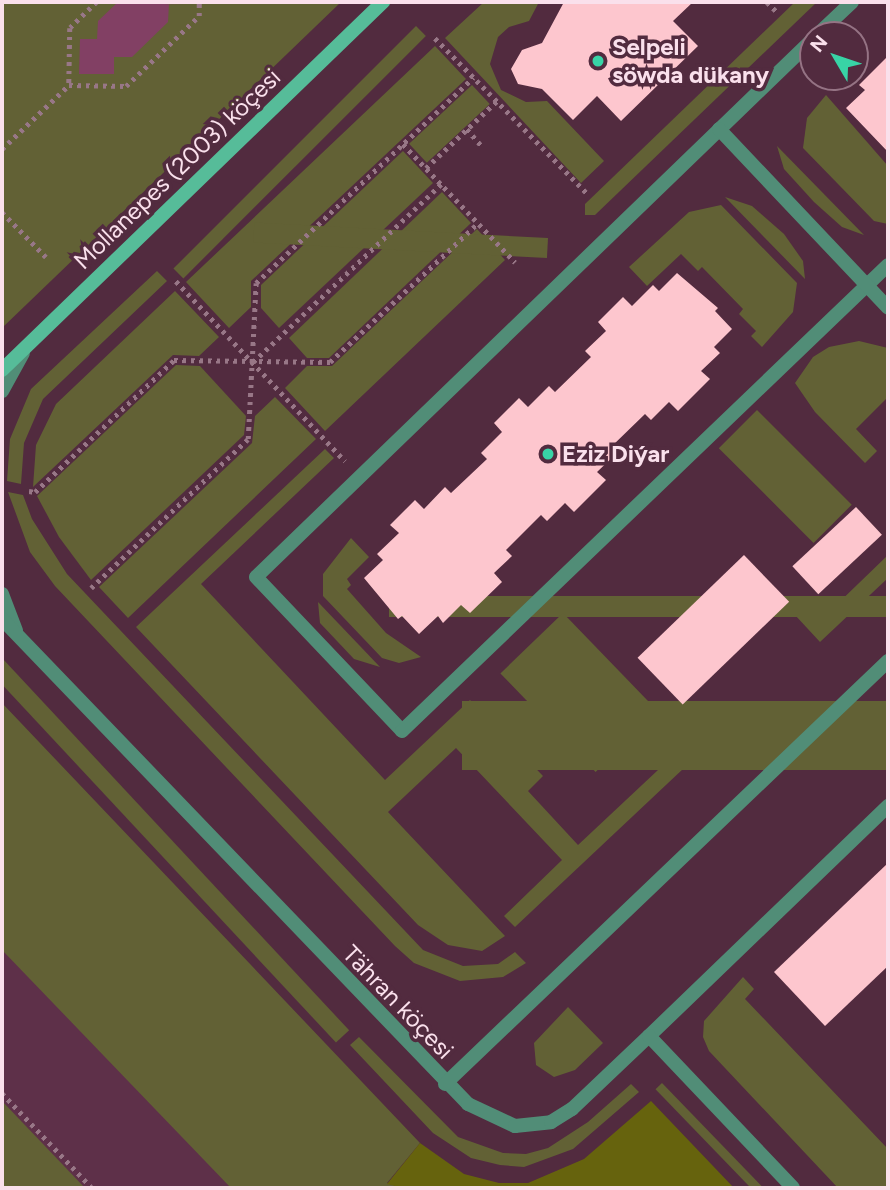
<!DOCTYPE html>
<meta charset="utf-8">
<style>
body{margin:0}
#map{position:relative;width:890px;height:1190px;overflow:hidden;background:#522b3f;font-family:Figtree,sans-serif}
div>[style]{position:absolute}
.built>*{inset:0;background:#5e3049}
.green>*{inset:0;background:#626135;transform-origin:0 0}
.forest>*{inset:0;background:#66630d}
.water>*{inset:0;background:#824064}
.building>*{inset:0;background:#fdc6ce;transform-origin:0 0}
.path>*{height:4.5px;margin-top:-2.25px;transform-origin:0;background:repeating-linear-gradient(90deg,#987787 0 3.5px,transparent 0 8.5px)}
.lane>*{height:14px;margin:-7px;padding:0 7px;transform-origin:7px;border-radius:7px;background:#518d77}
.street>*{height:14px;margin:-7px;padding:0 7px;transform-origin:7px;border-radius:7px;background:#518d77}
.secondary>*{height:14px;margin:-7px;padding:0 7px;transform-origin:7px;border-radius:7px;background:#56bc99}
.dots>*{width:19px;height:19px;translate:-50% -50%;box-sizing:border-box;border:4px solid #522b3f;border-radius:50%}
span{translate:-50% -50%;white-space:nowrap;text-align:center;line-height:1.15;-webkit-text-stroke:7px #522b3f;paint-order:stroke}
.poi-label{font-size:24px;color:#fae0ec;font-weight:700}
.left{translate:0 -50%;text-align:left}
.street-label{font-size:24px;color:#fae0ec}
.frame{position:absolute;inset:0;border:4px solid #fae0ec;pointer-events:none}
.north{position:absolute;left:799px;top:21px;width:70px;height:70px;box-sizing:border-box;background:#522b3f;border:2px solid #957384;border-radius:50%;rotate:309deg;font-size:19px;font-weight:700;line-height:28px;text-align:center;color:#fae0ec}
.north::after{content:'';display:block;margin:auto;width:24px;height:32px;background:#38d4a6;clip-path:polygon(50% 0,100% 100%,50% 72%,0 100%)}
</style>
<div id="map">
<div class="built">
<i style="clip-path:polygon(2px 931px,223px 1158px,231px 1188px,2px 1188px)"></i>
</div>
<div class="green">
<i style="clip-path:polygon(2px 2px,341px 2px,2px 328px)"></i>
<i style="clip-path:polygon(484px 2px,539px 2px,529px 21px,509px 27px,498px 37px,490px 64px,501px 90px,526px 102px,547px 101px,604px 161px,581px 183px,445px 38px)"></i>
<i style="clip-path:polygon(795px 2px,817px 2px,595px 215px,585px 215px,585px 204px)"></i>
<i style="left:416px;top:26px;width:14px;height:343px;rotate:45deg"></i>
<i style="clip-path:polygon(435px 46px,466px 79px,251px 281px,251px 307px,229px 328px,186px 282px)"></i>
<i style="left:472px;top:85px;width:26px;height:86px;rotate:47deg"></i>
<i style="clip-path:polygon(826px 95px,888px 166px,888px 224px,874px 221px,803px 148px,807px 118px)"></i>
<i style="clip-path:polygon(777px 146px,864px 235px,842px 227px,814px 202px,784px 169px)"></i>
<i style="clip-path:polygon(403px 151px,433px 183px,279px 328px,261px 308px,261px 285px)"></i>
<i style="clip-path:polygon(442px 192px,471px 223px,329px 358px,307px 358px,289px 338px)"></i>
<i style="clip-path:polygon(725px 197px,752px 206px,784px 234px,803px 261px,805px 279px)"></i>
<i style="clip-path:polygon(721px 205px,797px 283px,793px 312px,762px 347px,751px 336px,756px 331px,739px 314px,743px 309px,702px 267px,698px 271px,681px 254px,647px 286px,629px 267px,689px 212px)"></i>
<i style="clip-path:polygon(477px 229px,505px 260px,325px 431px,285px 388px,307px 366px,332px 366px)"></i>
<i style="left:548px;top:238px;width:20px;height:294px;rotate:93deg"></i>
<i style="clip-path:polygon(157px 271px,167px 281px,43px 399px,24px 443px,21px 484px,7px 481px,10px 439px,31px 389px)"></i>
<i style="clip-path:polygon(175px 291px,219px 337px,199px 356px,173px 355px,33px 487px,36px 445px,56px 404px)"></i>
<i style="clip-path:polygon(859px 341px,888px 348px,888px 397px,856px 429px,877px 451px,865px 463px,815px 412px,795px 383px,813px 357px,829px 347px)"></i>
<i style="clip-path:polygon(176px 365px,200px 366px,246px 416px,244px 435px,91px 580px,59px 537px,37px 496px)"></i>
<i style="clip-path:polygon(275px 397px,316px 439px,128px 618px,99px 587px,252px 443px,255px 416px)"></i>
<i style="left:757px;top:410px;width:134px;height:54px;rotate:45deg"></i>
<i style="clip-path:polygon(325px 449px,334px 458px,201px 584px,385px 780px,470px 700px,543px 776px,528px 791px,578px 845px,690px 740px,679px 727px,695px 713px,717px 737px,515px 927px,504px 916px,562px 860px,456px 748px,388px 812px,505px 936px,482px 951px,448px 945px,418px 925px,136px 627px)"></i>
<i style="clip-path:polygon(8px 492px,23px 495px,32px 519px,67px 574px,423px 950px,463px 966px,498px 964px,515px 952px,526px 963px,503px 977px,460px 981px,414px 963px,395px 946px,55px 586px,30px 552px)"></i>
<i style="clip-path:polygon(351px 538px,369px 557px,347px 579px,351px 585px,347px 589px,386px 633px,421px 657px,399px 663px,382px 658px,323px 596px,323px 574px)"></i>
<i style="clip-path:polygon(888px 555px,888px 578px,820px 642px,795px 615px,814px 597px,829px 612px)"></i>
<i style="left:888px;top:596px;width:21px;height:499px;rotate:90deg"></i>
<i style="clip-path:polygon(318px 602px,380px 667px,354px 659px,320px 623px)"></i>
<i style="left:563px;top:613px;width:137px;height:87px;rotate:46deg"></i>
<i style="left:2px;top:658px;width:509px;height:18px;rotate:47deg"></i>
<i style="left:888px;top:701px;width:69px;height:426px;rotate:90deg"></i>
<i style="clip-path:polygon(2px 703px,420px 1143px,387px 1183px,403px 1188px,231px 1188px,2px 950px)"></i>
<i style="clip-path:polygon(743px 977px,754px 989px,745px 999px,888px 1149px,888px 1188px,838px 1188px,709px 1051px,703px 1037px,704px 1021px)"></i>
<i style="clip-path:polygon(568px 1007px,603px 1043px,575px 1070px,554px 1077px,536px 1065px,534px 1043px)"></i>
<i style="clip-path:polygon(359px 1037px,458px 1137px,503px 1153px,526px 1154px,548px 1148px,588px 1122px,631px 1084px,639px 1092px,573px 1149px,524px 1167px,500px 1165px,471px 1158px,433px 1133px,350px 1045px)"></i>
<i style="left:662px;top:1083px;width:145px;height:9px;rotate:46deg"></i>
<i style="clip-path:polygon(2px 1101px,85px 1188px,2px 1188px)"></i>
</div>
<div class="forest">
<i style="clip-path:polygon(651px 1101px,734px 1188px,403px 1188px,387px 1184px,420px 1143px,464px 1174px,499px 1183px,528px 1183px,584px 1159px)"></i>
</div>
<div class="water">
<i style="clip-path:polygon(118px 2px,187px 5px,169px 4px,168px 22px,132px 57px,114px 57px,114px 74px,79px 74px,80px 39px,97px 39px,98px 21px)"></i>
</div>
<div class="building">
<i style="clip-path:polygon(564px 2px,693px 2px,673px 21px,698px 46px,621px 121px,597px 96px,573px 120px,542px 89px,518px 84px,511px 69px,522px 50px,542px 43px)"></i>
<i style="clip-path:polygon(888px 56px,888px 152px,846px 108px,865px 90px,859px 85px)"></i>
<i style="clip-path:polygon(677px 273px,718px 308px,715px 311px,732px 329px,714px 347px,720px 353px,701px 371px,710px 379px,678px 411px,669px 402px,651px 420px,645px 414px,610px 448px,616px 454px,597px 472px,606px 480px,574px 512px,565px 503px,547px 521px,541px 515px,506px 550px,512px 556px,494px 573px,502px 582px,470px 613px,461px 605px,443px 623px,438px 616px,419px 634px,402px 616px,398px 619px,364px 578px,383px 560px,377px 554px,399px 533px,390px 525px,415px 500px,424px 509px,445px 487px,451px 493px,487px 459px,481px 453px,502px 432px,494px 423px,519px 398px,528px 407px,549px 386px,555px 392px,591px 357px,585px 351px,606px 331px,598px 322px,623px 297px,632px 306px,653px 285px,659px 291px)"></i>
<i style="left:856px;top:507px;width:38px;height:87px;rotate:47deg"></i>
<i style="left:744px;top:555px;width:65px;height:148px;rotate:46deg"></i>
<i style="clip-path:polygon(888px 863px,888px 966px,825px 1026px,774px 972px)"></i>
</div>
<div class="path">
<i style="left:97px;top:2px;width:37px;rotate:136deg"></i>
<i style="left:70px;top:28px;width:57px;rotate:91deg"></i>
<i style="left:69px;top:85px;width:57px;rotate:1deg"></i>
<i style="left:126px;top:86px;width:101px;rotate:-43.8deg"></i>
<i style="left:199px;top:16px;width:14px;rotate:-90deg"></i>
<i style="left:767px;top:2px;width:14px;rotate:45deg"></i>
<i style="left:435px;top:38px;width:217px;rotate:45.6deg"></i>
<i style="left:467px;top:129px;width:23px;rotate:49deg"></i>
<i style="left:403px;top:144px;width:163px;rotate:46.5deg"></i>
<i style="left:2px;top:149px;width:93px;rotate:-43.7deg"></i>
<i style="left:426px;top:168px;width:99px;rotate:-43.4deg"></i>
<i style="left:2px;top:212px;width:63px;rotate:45.6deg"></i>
<i style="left:176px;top:281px;width:247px;rotate:46.8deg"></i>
<i style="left:253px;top:362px;width:259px;rotate:-43.4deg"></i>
<i style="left:29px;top:491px;width:6px;rotate:9deg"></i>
<i style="left:35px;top:492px;width:192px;rotate:-43.5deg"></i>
<i style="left:174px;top:360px;width:156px;rotate:0.7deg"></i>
<i style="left:330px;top:362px;width:203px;rotate:-43.2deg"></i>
<i style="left:91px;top:588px;width:216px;rotate:-43.5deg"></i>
<i style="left:248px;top:439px;width:156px;rotate:-87.1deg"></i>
<i style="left:256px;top:283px;width:299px;rotate:-43.4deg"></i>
<i style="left:2px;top:1093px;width:131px;rotate:46.5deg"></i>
</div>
<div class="lane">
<i style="left:817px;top:35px;width:48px;rotate:-43.3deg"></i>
<i style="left:813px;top:39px;width:774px;rotate:135.99deg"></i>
<i style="left:256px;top:577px;width:212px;rotate:46.5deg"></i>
<i style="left:402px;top:731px;width:673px;rotate:-43.8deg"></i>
<i style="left:719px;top:129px;width:246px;rotate:46.6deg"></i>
<i style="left:649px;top:1036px;width:332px;rotate:-43.9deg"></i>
</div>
<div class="street">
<i style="left:2px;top:391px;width:43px;rotate:-61.1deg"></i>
<i style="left:2px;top:594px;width:39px;rotate:69deg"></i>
<i style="left:2px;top:619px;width:673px;rotate:46.14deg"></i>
<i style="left:468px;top:1104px;width:52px;rotate:25.1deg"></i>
<i style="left:515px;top:1126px;width:36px;rotate:-6deg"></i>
<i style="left:551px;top:1122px;width:25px;rotate:-32deg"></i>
<i style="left:572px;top:1109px;width:106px;rotate:-43.5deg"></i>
<i style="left:649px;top:1036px;width:209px;rotate:46.5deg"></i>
<i style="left:445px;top:1084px;width:613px;rotate:-43.68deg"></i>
</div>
<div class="secondary">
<i style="left:2px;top:370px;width:530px;rotate:-44.01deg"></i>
</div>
<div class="dots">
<i style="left:598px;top:61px;background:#38d4a6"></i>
<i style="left:548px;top:454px;background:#38d4a6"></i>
</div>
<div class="poi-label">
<span class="left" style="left:612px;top:61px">Selpeli<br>söwda dükany</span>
<span class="left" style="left:562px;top:454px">Eziz Diýar</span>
</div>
<div class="street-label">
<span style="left:177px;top:169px;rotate:-44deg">Mollanepes (2003) köçesi</span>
<span style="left:398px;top:1002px;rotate:46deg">Tähran köçesi</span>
</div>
<div class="frame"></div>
<div class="north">N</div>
</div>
